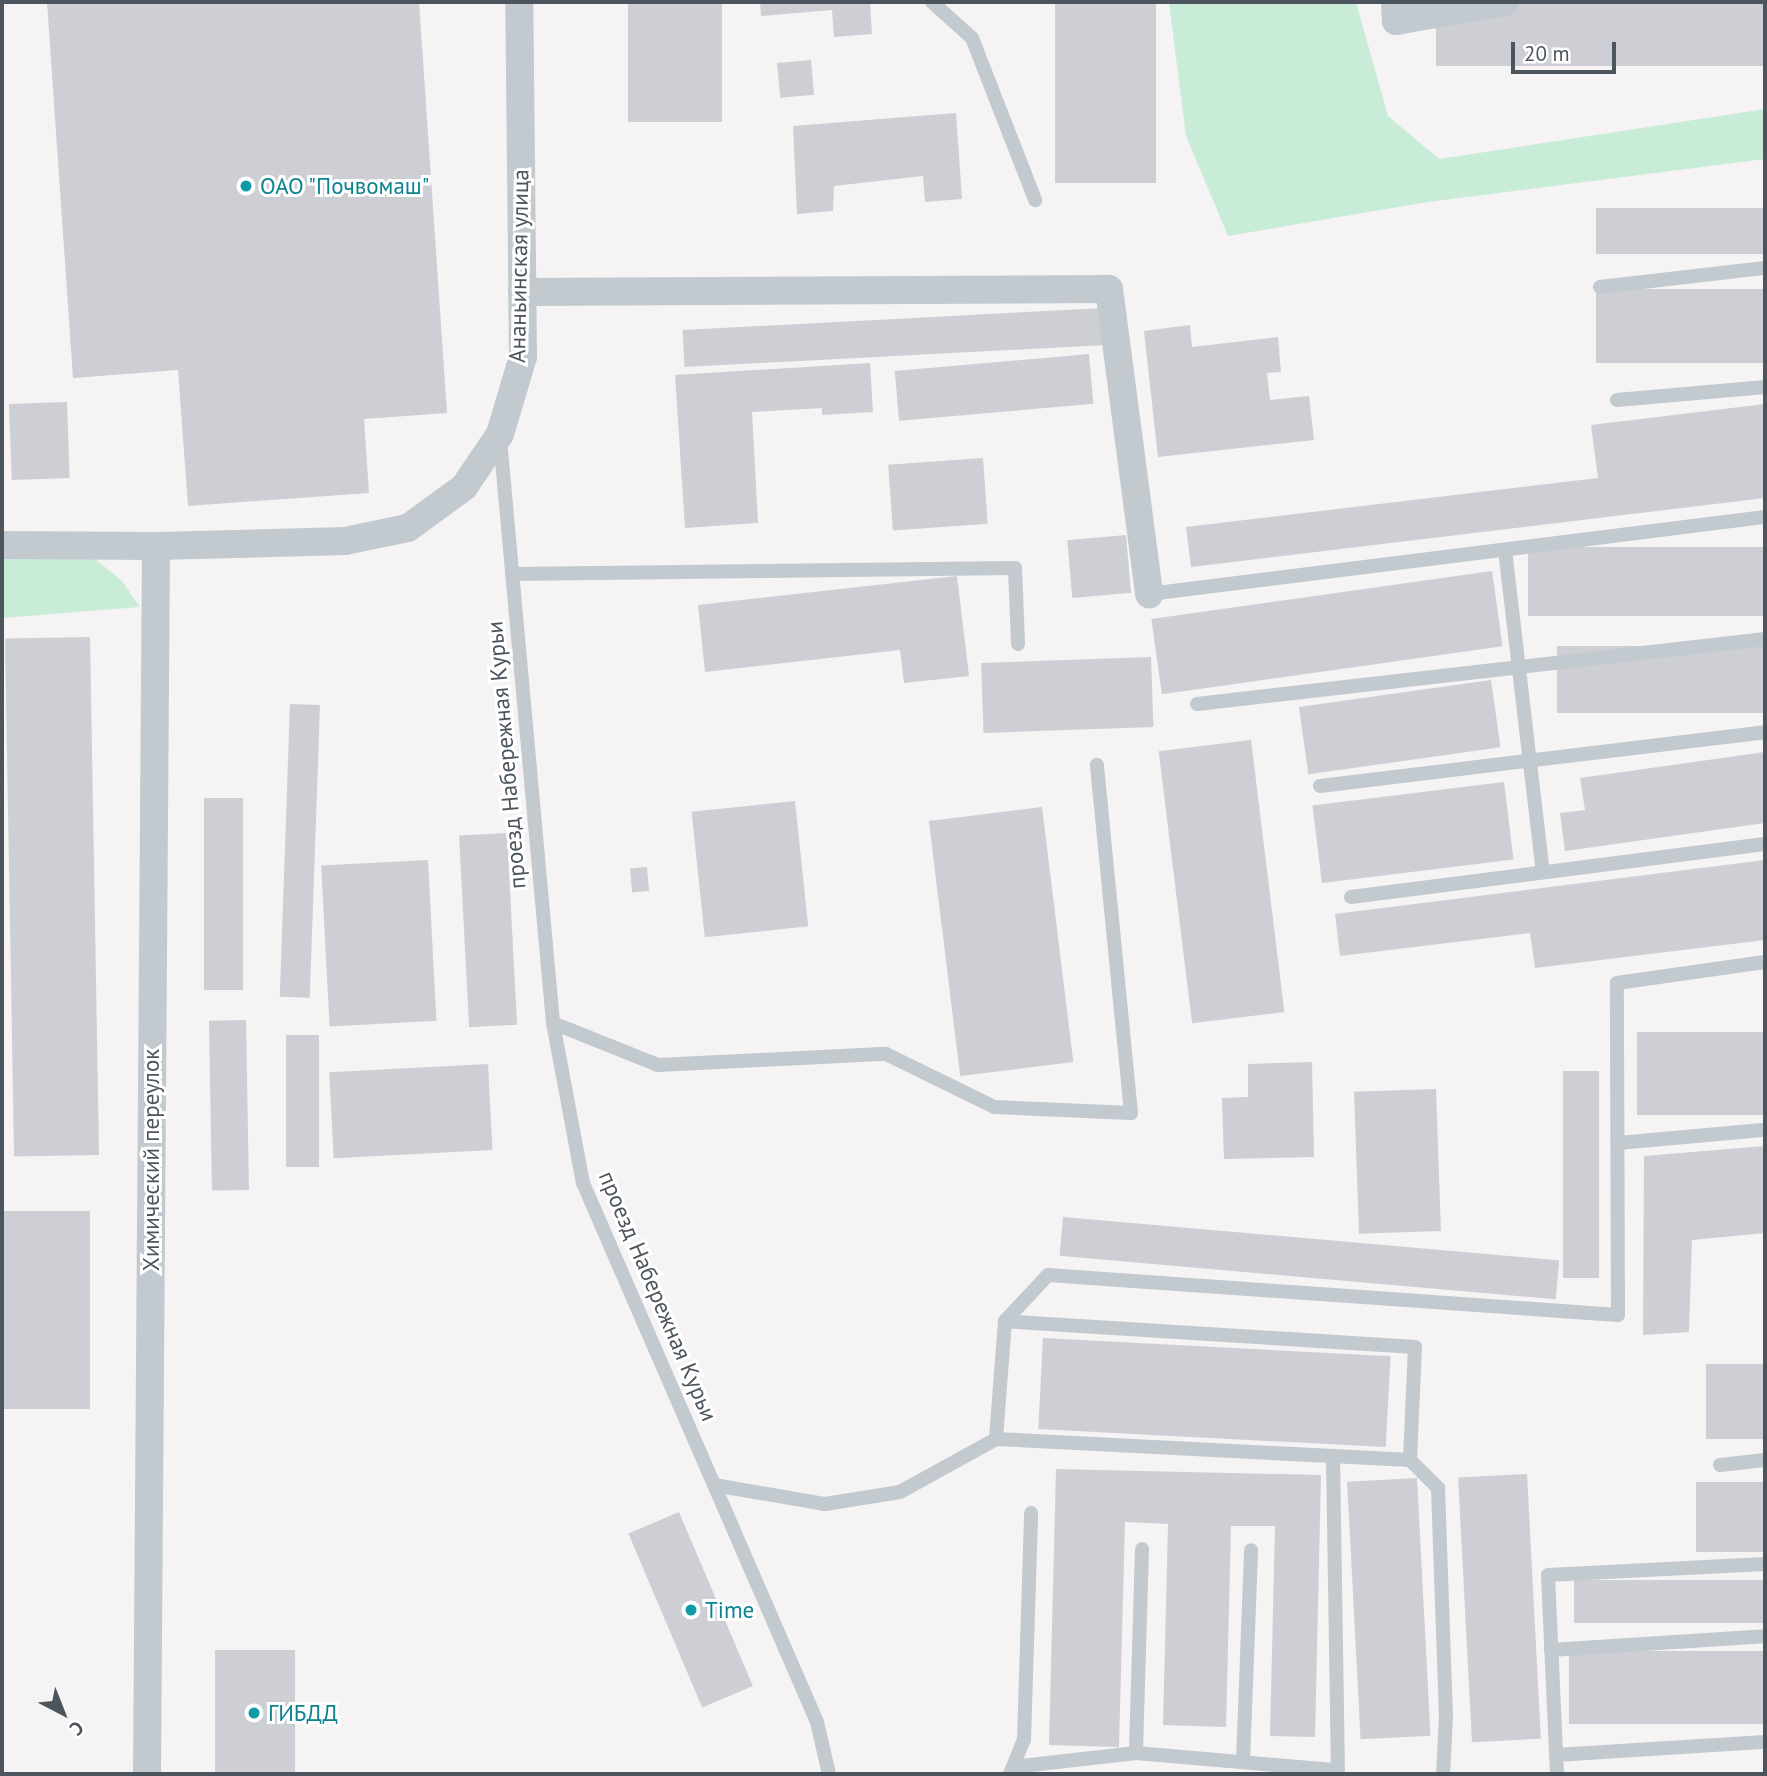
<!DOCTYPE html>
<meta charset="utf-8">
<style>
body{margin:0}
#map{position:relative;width:1767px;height:1776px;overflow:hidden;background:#f5f3f3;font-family:"PT Sans",sans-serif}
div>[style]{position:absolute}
.green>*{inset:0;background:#c8ecd7}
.building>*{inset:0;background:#cdcfd4;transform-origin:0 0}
.lane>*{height:14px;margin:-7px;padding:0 7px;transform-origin:7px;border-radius:7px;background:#c2c9cf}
.street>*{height:28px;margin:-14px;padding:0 14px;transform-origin:14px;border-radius:14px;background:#c2c9cf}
.dots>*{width:19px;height:19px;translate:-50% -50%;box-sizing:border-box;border:4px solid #fff;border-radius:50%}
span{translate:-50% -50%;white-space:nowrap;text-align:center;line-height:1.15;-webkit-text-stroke:6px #fff;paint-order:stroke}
.culture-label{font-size:23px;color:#0d838f}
.left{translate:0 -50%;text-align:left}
.street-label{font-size:23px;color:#4c555e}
.frame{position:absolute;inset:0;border:4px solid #4c555e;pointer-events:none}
.north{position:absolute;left:28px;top:1678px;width:70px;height:70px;-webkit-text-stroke:5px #fff;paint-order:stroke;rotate:138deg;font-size:19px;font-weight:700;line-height:28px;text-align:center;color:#4c555e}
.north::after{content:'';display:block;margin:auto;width:24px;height:32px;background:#4c555e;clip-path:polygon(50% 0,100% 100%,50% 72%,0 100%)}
.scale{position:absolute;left:1511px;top:42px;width:105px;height:32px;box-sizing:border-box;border:4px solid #4c555e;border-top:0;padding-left:9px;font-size:21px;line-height:24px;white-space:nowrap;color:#4c555e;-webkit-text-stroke:5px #fff;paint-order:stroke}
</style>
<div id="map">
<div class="green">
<i style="clip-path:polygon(1169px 2px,1356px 2px,1388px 116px,1439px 159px,1765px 109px,1765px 159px,1428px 202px,1228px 236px,1186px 136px)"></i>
<i style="clip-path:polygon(3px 557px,95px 559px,122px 581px,140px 607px,3px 618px)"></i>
</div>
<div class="building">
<i style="clip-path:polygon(47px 2px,419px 2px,447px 413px,364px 419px,369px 493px,188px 506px,178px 370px,73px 378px)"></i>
<i style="left:628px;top:2px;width:94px;height:120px"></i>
<i style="clip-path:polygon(760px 2px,870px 2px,872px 34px,834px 37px,832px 10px,761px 16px)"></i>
<i style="left:1055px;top:2px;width:101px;height:181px"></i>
<i style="left:1765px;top:4px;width:62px;height:329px;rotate:90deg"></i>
<i style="left:811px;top:60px;width:35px;height:34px;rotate:85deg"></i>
<i style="clip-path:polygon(956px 113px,962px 199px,925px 202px,923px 176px,834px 186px,833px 211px,797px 214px,793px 126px)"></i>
<i style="left:1765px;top:208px;width:46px;height:169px;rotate:90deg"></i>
<i style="left:1765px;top:289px;width:74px;height:169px;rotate:90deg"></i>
<i style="left:1104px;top:308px;width:37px;height:422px;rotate:87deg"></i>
<i style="clip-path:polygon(1190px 325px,1192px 347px,1278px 337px,1281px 372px,1267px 373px,1270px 400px,1309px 396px,1314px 440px,1158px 457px,1144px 331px)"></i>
<i style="left:1089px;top:354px;width:50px;height:195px;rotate:85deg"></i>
<i style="clip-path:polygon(870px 363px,873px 412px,822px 415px,822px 408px,752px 412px,758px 523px,685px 528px,675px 375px)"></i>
<i style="left:67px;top:402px;width:76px;height:58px;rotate:88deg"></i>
<i style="clip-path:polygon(1765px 404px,1765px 498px,1191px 567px,1186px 527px,1598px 478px,1591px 425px)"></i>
<i style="left:983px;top:458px;width:66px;height:95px;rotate:86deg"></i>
<i style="left:1126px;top:535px;width:58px;height:59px;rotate:85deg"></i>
<i style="left:1765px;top:547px;width:69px;height:237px;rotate:90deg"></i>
<i style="left:1492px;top:571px;width:76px;height:344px;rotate:82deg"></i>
<i style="clip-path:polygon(957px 576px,969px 676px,904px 683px,900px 650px,705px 672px,698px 605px)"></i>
<i style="left:90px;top:637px;width:518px;height:85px;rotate:89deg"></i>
<i style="left:1765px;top:646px;width:67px;height:208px;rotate:90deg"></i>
<i style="left:1151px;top:657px;width:70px;height:170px;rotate:88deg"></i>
<i style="left:1491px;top:680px;width:68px;height:194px;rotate:82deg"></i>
<i style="left:290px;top:704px;width:30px;height:293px;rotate:2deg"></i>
<i style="left:1251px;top:740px;width:274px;height:93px;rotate:83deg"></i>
<i style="clip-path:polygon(1765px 752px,1765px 823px,1565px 851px,1560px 813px,1585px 810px,1580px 778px)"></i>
<i style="left:1504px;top:782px;width:78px;height:193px;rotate:83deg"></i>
<i style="left:204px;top:798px;width:39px;height:192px"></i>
<i style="left:795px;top:801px;width:126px;height:104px;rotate:84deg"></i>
<i style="left:1042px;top:807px;width:257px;height:114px;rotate:83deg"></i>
<i style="left:507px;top:833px;width:192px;height:48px;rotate:87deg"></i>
<i style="left:428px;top:860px;width:161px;height:107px;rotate:87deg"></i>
<i style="clip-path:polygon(1765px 860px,1765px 940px,1535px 968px,1530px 933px,1340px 956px,1335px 914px)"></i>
<i style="left:647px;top:867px;width:24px;height:17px;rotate:85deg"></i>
<i style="left:246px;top:1020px;width:170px;height:37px;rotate:89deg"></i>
<i style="left:1765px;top:1032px;width:83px;height:128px;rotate:90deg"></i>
<i style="left:286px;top:1035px;width:33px;height:132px"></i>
<i style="clip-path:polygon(1312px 1062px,1314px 1157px,1224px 1159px,1222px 1098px,1248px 1097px,1248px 1064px)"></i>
<i style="left:488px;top:1064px;width:86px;height:159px;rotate:87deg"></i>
<i style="left:1599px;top:1071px;width:207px;height:36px;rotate:90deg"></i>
<i style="left:1436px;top:1089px;width:142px;height:82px;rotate:88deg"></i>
<i style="clip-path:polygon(1765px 1146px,1765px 1233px,1692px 1240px,1689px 1332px,1643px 1335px,1644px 1156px)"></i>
<i style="left:4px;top:1211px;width:86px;height:198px"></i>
<i style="left:1063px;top:1217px;width:498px;height:39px;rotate:5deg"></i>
<i style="left:1043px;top:1338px;width:348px;height:91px;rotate:3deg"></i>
<i style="left:1765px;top:1364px;width:75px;height:59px;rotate:90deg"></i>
<i style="clip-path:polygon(1056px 1469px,1321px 1475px,1315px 1737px,1270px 1736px,1275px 1526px,1231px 1526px,1226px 1727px,1163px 1725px,1168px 1524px,1125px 1522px,1119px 1747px,1049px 1745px)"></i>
<i style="left:1527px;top:1474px;width:265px;height:69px;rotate:87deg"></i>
<i style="left:1417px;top:1478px;width:258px;height:70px;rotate:87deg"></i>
<i style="left:1765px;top:1482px;width:70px;height:69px;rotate:90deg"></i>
<i style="left:679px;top:1512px;width:189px;height:55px;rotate:67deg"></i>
<i style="left:1765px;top:1580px;width:43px;height:191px;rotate:90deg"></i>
<i style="left:295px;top:1650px;width:124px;height:80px;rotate:90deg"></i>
<i style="left:1765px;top:1651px;width:73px;height:196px;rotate:90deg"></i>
</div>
<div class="lane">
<i style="left:932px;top:2px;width:54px;rotate:42deg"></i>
<i style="left:972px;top:38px;width:174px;rotate:68.7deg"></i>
<i style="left:1600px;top:287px;width:166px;rotate:-6.6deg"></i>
<i style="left:1617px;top:400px;width:149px;rotate:-5deg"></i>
<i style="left:500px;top:439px;width:586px;rotate:84.81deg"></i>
<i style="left:553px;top:1023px;width:163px;rotate:79.4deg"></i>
<i style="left:583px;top:1183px;width:588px;rotate:66.53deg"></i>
<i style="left:817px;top:1722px;width:53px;rotate:77deg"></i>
<i style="left:1505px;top:550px;width:324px;rotate:83.3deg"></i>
<i style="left:512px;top:574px;width:503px;rotate:-0.68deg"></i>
<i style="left:1015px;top:568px;width:76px;rotate:87.7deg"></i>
<i style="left:1149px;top:594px;width:621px;rotate:-7.13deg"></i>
<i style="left:1197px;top:704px;width:572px;rotate:-6.53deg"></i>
<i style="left:1320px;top:786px;width:448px;rotate:-6.9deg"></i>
<i style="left:1351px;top:897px;width:417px;rotate:-7.3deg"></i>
<i style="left:553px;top:1023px;width:113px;rotate:21.8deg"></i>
<i style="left:658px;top:1065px;width:228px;rotate:-2.8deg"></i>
<i style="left:886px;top:1054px;width:120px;rotate:26.1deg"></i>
<i style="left:994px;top:1107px;width:137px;rotate:2.5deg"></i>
<i style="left:1131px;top:1113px;width:350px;rotate:-95.6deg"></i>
<i style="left:1618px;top:1143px;width:148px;rotate:-5.1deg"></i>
<i style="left:1005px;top:1321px;width:63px;rotate:-46.9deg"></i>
<i style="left:1048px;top:1275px;width:571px;rotate:4.01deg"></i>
<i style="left:1618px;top:1315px;width:332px;rotate:-90.2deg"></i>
<i style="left:1617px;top:983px;width:149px;rotate:-8.1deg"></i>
<i style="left:1333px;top:1456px;width:318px;rotate:89.1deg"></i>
<i style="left:1410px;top:1460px;width:40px;rotate:45deg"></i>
<i style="left:1438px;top:1488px;width:227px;rotate:88deg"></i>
<i style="left:1446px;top:1715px;width:59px;rotate:92.9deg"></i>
<i style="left:1720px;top:1465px;width:45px;rotate:-6.3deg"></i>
<i style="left:714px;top:1485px;width:113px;rotate:9.7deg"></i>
<i style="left:825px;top:1504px;width:76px;rotate:-9.1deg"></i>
<i style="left:900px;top:1492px;width:110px;rotate:-28.9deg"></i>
<i style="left:996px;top:1439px;width:415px;rotate:2.9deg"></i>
<i style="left:1410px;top:1460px;width:113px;rotate:-87.5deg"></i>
<i style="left:1415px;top:1347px;width:411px;rotate:-176.4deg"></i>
<i style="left:1005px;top:1321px;width:118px;rotate:94.4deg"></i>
<i style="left:1142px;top:1549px;width:204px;rotate:91.7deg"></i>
<i style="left:1136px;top:1753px;width:201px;rotate:4.9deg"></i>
<i style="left:1551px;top:1650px;width:214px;rotate:-3.7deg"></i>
<i style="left:1556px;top:1755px;width:209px;rotate:-3.6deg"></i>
<i style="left:1243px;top:1761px;width:211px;rotate:-87.8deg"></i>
<i style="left:1013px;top:1767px;width:124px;rotate:-6.5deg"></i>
<i style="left:1010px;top:1774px;width:37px;rotate:-68deg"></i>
<i style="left:1024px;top:1740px;width:227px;rotate:-88.2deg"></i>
<i style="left:1557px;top:1774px;width:199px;rotate:-92.6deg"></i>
<i style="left:1548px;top:1575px;width:217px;rotate:-2.9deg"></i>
</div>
<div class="street">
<i style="left:1395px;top:2px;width:19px;rotate:87deg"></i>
<i style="left:1396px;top:21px;width:110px;rotate:-10deg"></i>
<i style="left:522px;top:292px;width:587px;rotate:-0.29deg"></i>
<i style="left:1109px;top:289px;width:308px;rotate:82.5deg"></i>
<i style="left:2px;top:545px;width:154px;rotate:0.4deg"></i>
<i style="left:156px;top:546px;width:189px;rotate:-1.5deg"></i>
<i style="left:345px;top:541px;width:64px;rotate:-11.7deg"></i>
<i style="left:408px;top:528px;width:69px;rotate:-36.2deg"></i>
<i style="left:464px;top:487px;width:64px;rotate:-55.8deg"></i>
<i style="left:500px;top:434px;width:80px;rotate:-73.4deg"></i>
<i style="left:523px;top:357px;width:355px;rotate:-90.6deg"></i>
<i style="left:147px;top:1774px;width:1228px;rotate:-89.58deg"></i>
</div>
<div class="dots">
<i style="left:246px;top:186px;background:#0f9aa8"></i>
<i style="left:691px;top:1610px;background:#0f9aa8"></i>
<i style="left:254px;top:1713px;background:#0f9aa8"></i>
</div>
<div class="culture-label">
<span class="left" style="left:260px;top:186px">ОАО "Почвомаш"</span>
<span class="left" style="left:705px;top:1610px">Time</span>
<span class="left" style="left:268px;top:1713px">ГИБДД</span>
</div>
<div class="street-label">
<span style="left:519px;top:266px;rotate:-89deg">Ананьинская улица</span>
<span style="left:506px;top:755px;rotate:-95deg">проезд Набережная Курьи</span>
<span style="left:151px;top:1160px;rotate:-90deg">Химический переулок</span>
<span style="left:658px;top:1296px;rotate:67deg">проезд Набережная Курьи</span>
</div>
<div class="frame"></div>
<div class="north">С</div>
<div class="scale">20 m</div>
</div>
